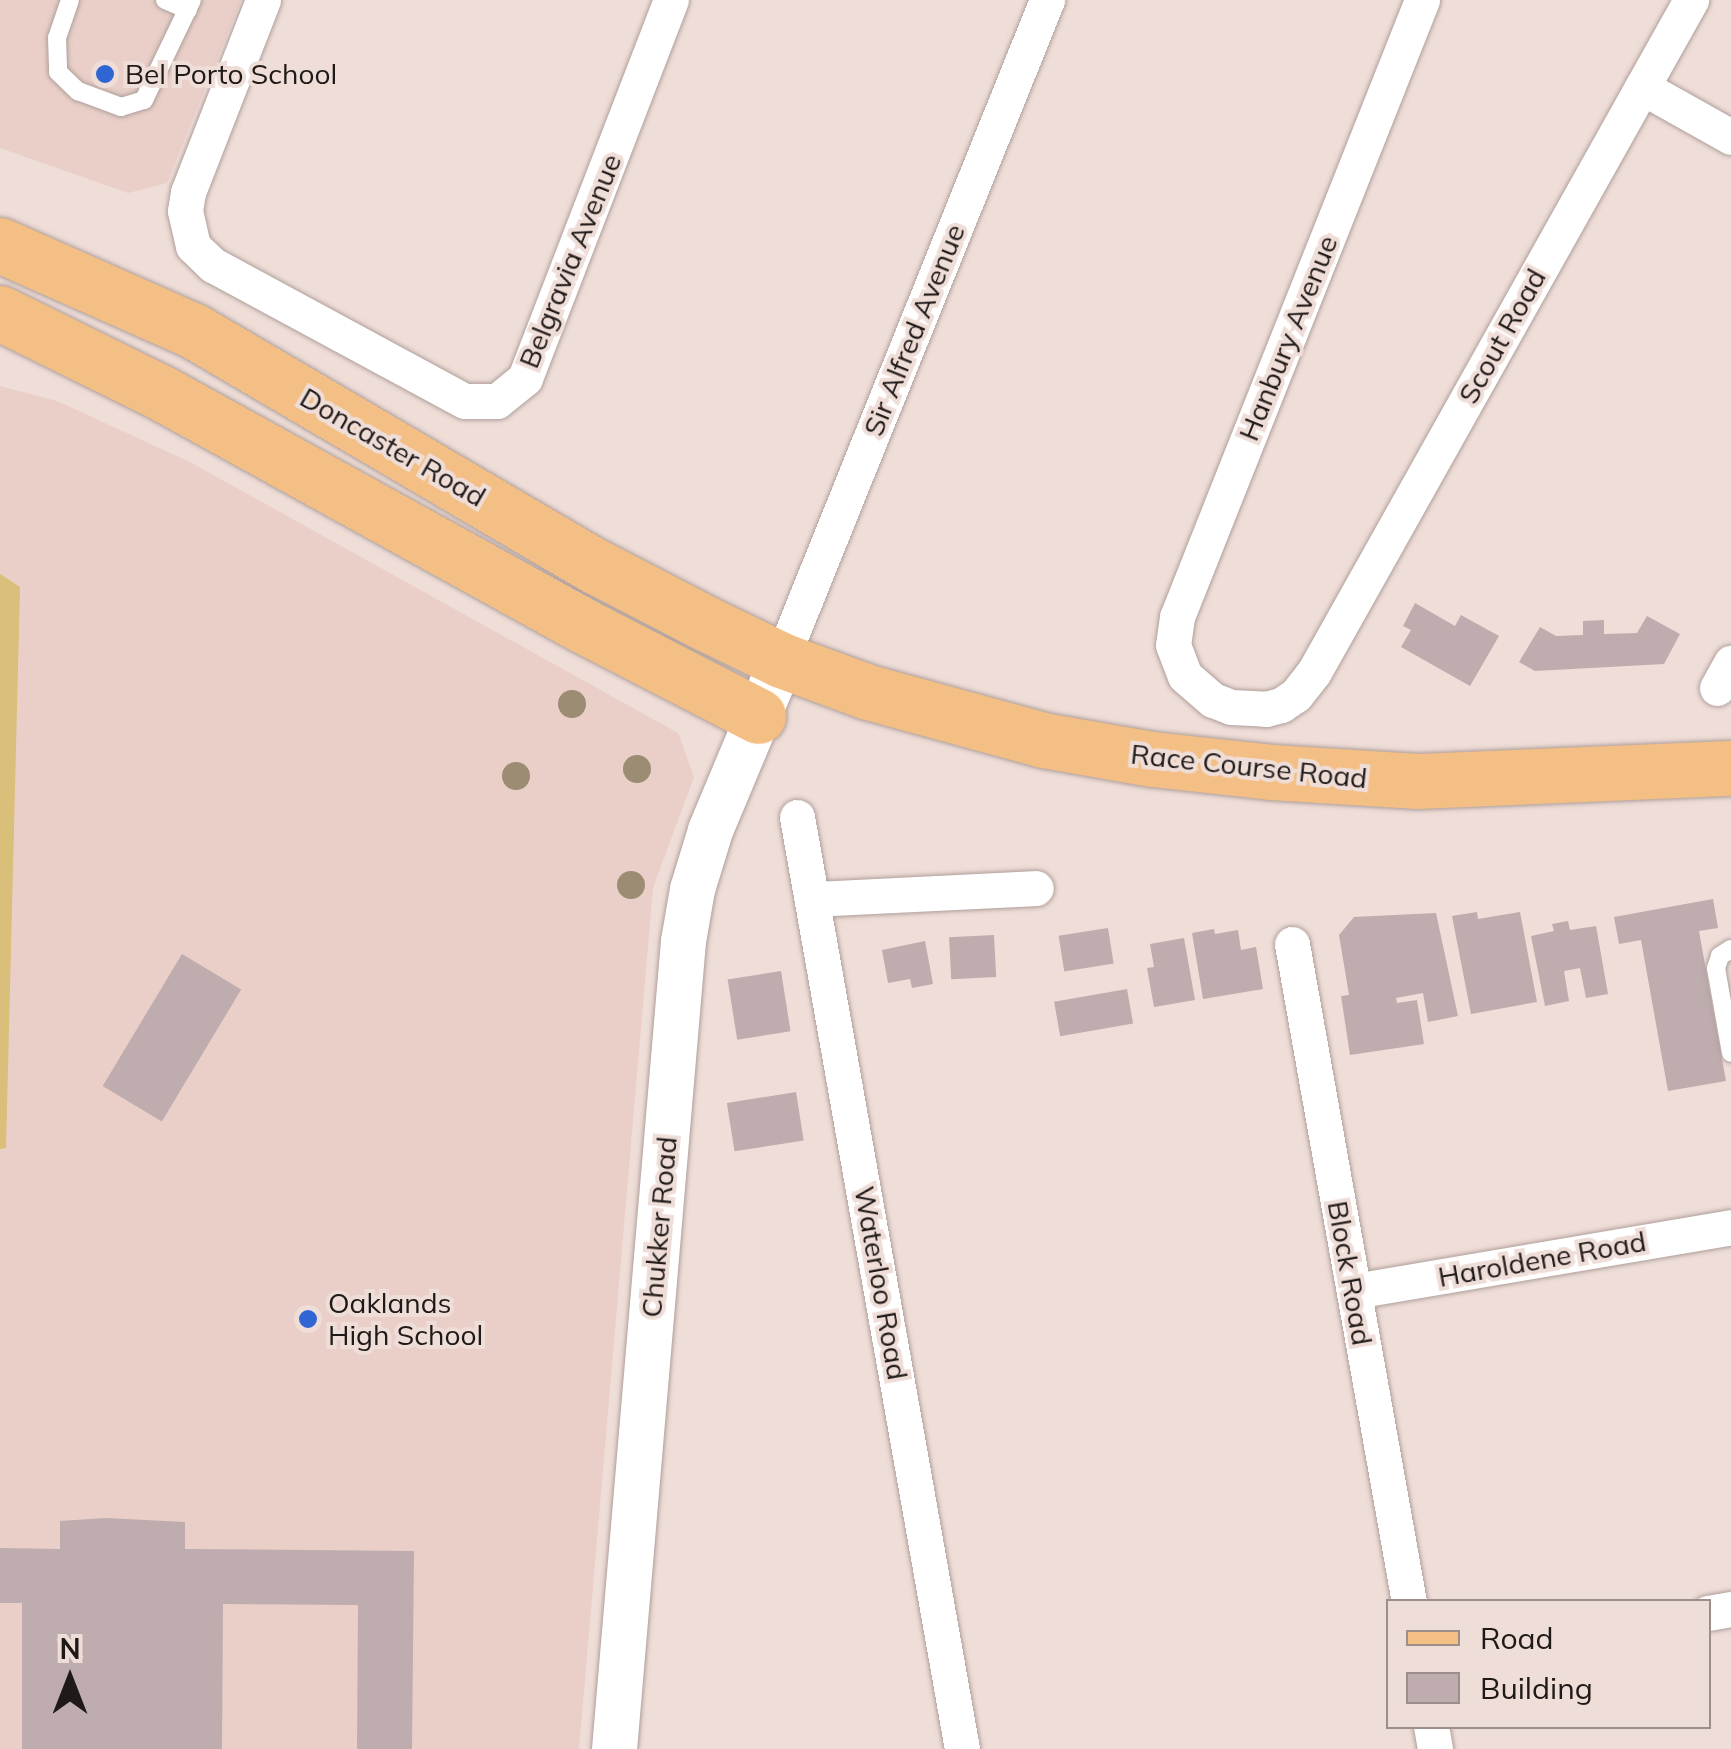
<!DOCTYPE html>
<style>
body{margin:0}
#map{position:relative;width:1731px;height:1749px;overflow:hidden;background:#efddd8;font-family:Mulish,sans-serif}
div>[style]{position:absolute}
.built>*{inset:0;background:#e9cfc8}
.green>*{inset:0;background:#d9bf79}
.building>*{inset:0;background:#beacae;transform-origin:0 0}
.roads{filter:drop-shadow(0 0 2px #af9f9a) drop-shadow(0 0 2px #af9f9a)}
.service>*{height:18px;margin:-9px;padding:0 9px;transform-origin:9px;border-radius:9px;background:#fff}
.minor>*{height:35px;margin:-17.5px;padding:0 17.5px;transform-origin:17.5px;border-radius:17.5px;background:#fff}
.tertiary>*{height:45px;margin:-22.5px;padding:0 22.5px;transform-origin:22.5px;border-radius:22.5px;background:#fff}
.primary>*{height:55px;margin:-27.5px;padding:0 27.5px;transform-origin:27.5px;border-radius:27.5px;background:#f4bf85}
.trees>*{width:28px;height:28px;margin:-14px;border-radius:50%;background:#9c8c73}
.dots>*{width:28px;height:28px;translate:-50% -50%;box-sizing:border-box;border:5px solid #efddd8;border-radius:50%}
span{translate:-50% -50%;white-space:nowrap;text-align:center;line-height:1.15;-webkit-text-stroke:8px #efddd8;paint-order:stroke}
.poi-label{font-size:28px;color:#1f1917}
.left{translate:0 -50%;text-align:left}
.street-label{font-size:28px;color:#1f1917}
.legend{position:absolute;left:1386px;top:1599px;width:325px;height:130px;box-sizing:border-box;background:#efddd8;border:2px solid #9c8f8b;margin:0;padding:12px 18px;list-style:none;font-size:30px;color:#1f1917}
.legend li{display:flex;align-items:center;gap:20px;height:50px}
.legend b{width:50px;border:2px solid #9c8f8b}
.north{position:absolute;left:20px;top:1629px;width:100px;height:100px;-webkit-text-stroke:8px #efddd8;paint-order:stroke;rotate:0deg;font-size:28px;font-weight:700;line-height:40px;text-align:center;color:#1f1917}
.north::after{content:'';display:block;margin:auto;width:35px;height:45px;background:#1f1917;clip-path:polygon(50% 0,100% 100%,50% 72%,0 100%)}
</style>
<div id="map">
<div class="built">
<i style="clip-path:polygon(0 0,241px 0,167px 183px,128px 193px,0 148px)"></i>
<i style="clip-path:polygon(0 386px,57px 401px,190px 462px,678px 733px,694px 777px,653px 888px,579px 1749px,0 1749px)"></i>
</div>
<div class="green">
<i style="clip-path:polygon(0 574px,20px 587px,6px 1148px,0 1149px)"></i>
</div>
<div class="building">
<i style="clip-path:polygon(1415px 603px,1455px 626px,1461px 615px,1499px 636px,1470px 686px,1401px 647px,1411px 630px,1403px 626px)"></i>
<i style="clip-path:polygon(1647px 616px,1680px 634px,1664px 664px,1535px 671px,1519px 662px,1540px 627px,1556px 636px,1583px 635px,1583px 621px,1604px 620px,1604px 634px,1637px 633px)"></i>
<i style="clip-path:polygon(1713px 899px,1718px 928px,1699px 931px,1726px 1081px,1668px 1091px,1641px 940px,1619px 944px,1614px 917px)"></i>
<i style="clip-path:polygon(1477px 912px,1478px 919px,1520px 912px,1537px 1002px,1471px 1014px,1452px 916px)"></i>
<i style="clip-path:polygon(1436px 913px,1458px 1016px,1428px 1022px,1423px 993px,1396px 998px,1397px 1003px,1417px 1000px,1424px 1044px,1350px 1055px,1341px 996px,1349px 995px,1339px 935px,1354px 917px)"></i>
<i style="clip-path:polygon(1568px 921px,1570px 930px,1596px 926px,1608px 994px,1586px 998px,1580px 968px,1564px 971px,1569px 1001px,1545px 1006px,1531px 936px,1554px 931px,1552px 924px)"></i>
<i style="left:1108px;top:928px;width:36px;height:50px;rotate:81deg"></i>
<i style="clip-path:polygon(1214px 929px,1215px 934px,1238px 930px,1241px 950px,1256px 947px,1263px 989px,1203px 999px,1192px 933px)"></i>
<i style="left:994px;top:935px;width:42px;height:45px;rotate:87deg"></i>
<i style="clip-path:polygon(1184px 938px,1195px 1000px,1154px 1007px,1147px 968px,1154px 967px,1150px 944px)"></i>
<i style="clip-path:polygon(925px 941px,933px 984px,912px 988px,910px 979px,888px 983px,882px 950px)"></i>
<i style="left:182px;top:954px;width:69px;height:154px;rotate:31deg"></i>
<i style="left:781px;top:971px;width:61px;height:54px;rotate:81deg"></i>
<i style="left:1127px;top:989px;width:35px;height:74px;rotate:80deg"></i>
<i style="left:796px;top:1092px;width:49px;height:70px;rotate:81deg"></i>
<i style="clip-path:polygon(106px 1518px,185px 1522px,185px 1549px,414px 1551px,412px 1749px,357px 1749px,358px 1605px,223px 1604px,222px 1749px,22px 1749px,22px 1603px,0 1603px,0 1548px,60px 1549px,60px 1521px)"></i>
</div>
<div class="roads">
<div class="service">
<i style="left:70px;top:0;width:40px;rotate:108.9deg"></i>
<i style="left:57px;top:38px;width:34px;rotate:88deg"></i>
<i style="left:58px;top:72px;width:28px;rotate:44deg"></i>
<i style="left:78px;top:91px;width:46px;rotate:20.4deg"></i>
<i style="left:121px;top:107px;width:24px;rotate:-17deg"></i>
<i style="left:144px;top:100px;width:111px;rotate:-64.4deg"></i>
<i style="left:165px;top:0;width:25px;rotate:23deg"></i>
<i style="left:1731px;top:949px;width:13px;rotate:148deg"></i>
<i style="left:1720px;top:956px;width:13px;rotate:108deg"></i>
<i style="left:1716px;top:968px;width:86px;rotate:80deg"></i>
</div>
<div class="minor">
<i style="left:263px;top:0;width:206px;rotate:111.3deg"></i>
<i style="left:188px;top:192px;width:19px;rotate:99deg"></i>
<i style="left:185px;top:211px;width:36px;rotate:77deg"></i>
<i style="left:193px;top:246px;width:28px;rotate:44deg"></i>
<i style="left:213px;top:265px;width:286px;rotate:28.4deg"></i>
<i style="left:465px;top:401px;width:32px"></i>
<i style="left:497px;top:401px;width:36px;rotate:-39deg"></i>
<i style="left:525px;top:378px;width:405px;rotate:-68.9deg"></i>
<i style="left:1422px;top:0;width:664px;rotate:111.66deg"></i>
<i style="left:1177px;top:617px;width:28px;rotate:98deg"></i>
<i style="left:1173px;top:645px;width:33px;rotate:69deg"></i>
<i style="left:1185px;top:676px;width:37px;rotate:41deg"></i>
<i style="left:1213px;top:700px;width:19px;rotate:21deg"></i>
<i style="left:1231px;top:707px;width:35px;rotate:3deg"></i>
<i style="left:1266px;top:709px;width:16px;rotate:-15deg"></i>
<i style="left:1281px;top:705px;width:18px;rotate:-34deg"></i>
<i style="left:1296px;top:695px;width:29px;rotate:-52deg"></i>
<i style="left:1314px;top:672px;width:771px;rotate:-60.71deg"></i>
<i style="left:1642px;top:87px;width:102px;rotate:29.3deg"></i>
<i style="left:781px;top:660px;width:712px;rotate:-68.05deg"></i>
<i style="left:1717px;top:688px;width:29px;rotate:-61deg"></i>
<i style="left:797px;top:817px;width:946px;rotate:79.96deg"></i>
<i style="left:813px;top:899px;width:223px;rotate:-2.8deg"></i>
<i style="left:1292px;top:944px;width:668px;rotate:79.92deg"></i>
<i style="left:1354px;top:1291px;width:382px;rotate:-9.6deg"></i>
<i style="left:1708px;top:1613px;width:23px;rotate:-10deg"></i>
<i style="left:1431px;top:1726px;width:23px;rotate:80deg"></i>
</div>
<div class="tertiary">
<i style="left:614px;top:1749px;width:811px;rotate:-85.12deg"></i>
<i style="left:683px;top:941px;width:53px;rotate:-80.2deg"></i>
<i style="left:692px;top:889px;width:62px;rotate:-73deg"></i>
<i style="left:710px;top:830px;width:184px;rotate:-67.3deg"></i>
</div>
<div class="primary">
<i style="left:0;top:245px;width:212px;rotate:23.9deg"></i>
<i style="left:194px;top:331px;width:465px;rotate:30.4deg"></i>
<i style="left:595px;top:566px;width:126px;rotate:27.4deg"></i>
<i style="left:707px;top:624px;width:82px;rotate:25.9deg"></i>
<i style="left:781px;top:660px;width:93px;rotate:20.2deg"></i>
<i style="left:868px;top:692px;width:181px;rotate:15.3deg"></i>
<i style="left:1043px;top:740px;width:111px;rotate:9.9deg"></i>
<i style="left:1152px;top:759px;width:120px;rotate:6.2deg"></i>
<i style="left:1271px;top:772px;width:147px;rotate:3.5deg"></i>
<i style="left:1418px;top:781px;width:313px;rotate:-2.4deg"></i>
<i style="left:0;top:313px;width:178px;rotate:26.3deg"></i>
<i style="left:160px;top:392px;width:484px;rotate:28.9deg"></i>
<i style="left:584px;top:626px;width:196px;rotate:27.3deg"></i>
</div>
</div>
<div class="trees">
<i style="left:572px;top:704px"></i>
<i style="left:637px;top:769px"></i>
<i style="left:516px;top:776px"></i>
<i style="left:631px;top:885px"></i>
</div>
<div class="dots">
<i style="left:105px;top:74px;background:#2f66d4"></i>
<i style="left:308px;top:1319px;background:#2f66d4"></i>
</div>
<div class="poi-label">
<span class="left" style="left:125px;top:74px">Bel Porto School</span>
<span class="left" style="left:328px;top:1319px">Oaklands<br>High School</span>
</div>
<div class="street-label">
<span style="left:570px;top:261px;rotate:-68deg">Belgravia Avenue</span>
<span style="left:914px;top:330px;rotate:-68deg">Sir Alfred Avenue</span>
<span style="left:1502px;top:336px;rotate:-61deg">Scout Road</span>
<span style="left:1288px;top:338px;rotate:-68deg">Hanbury Avenue</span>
<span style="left:393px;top:447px;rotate:30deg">Doncaster Road</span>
<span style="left:1249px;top:766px;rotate:6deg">Race Course Road</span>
<span style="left:659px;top:1227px;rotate:-85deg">Chukker Road</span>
<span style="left:1542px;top:1259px;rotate:-10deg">Haroldene Road</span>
<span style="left:1350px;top:1273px;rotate:80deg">Block Road</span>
<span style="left:881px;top:1283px;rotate:80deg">Waterloo Road</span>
</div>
<ul class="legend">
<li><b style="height:12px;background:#f4bf85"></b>Road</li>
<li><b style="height:28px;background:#beacae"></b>Building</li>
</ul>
<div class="north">N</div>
</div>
